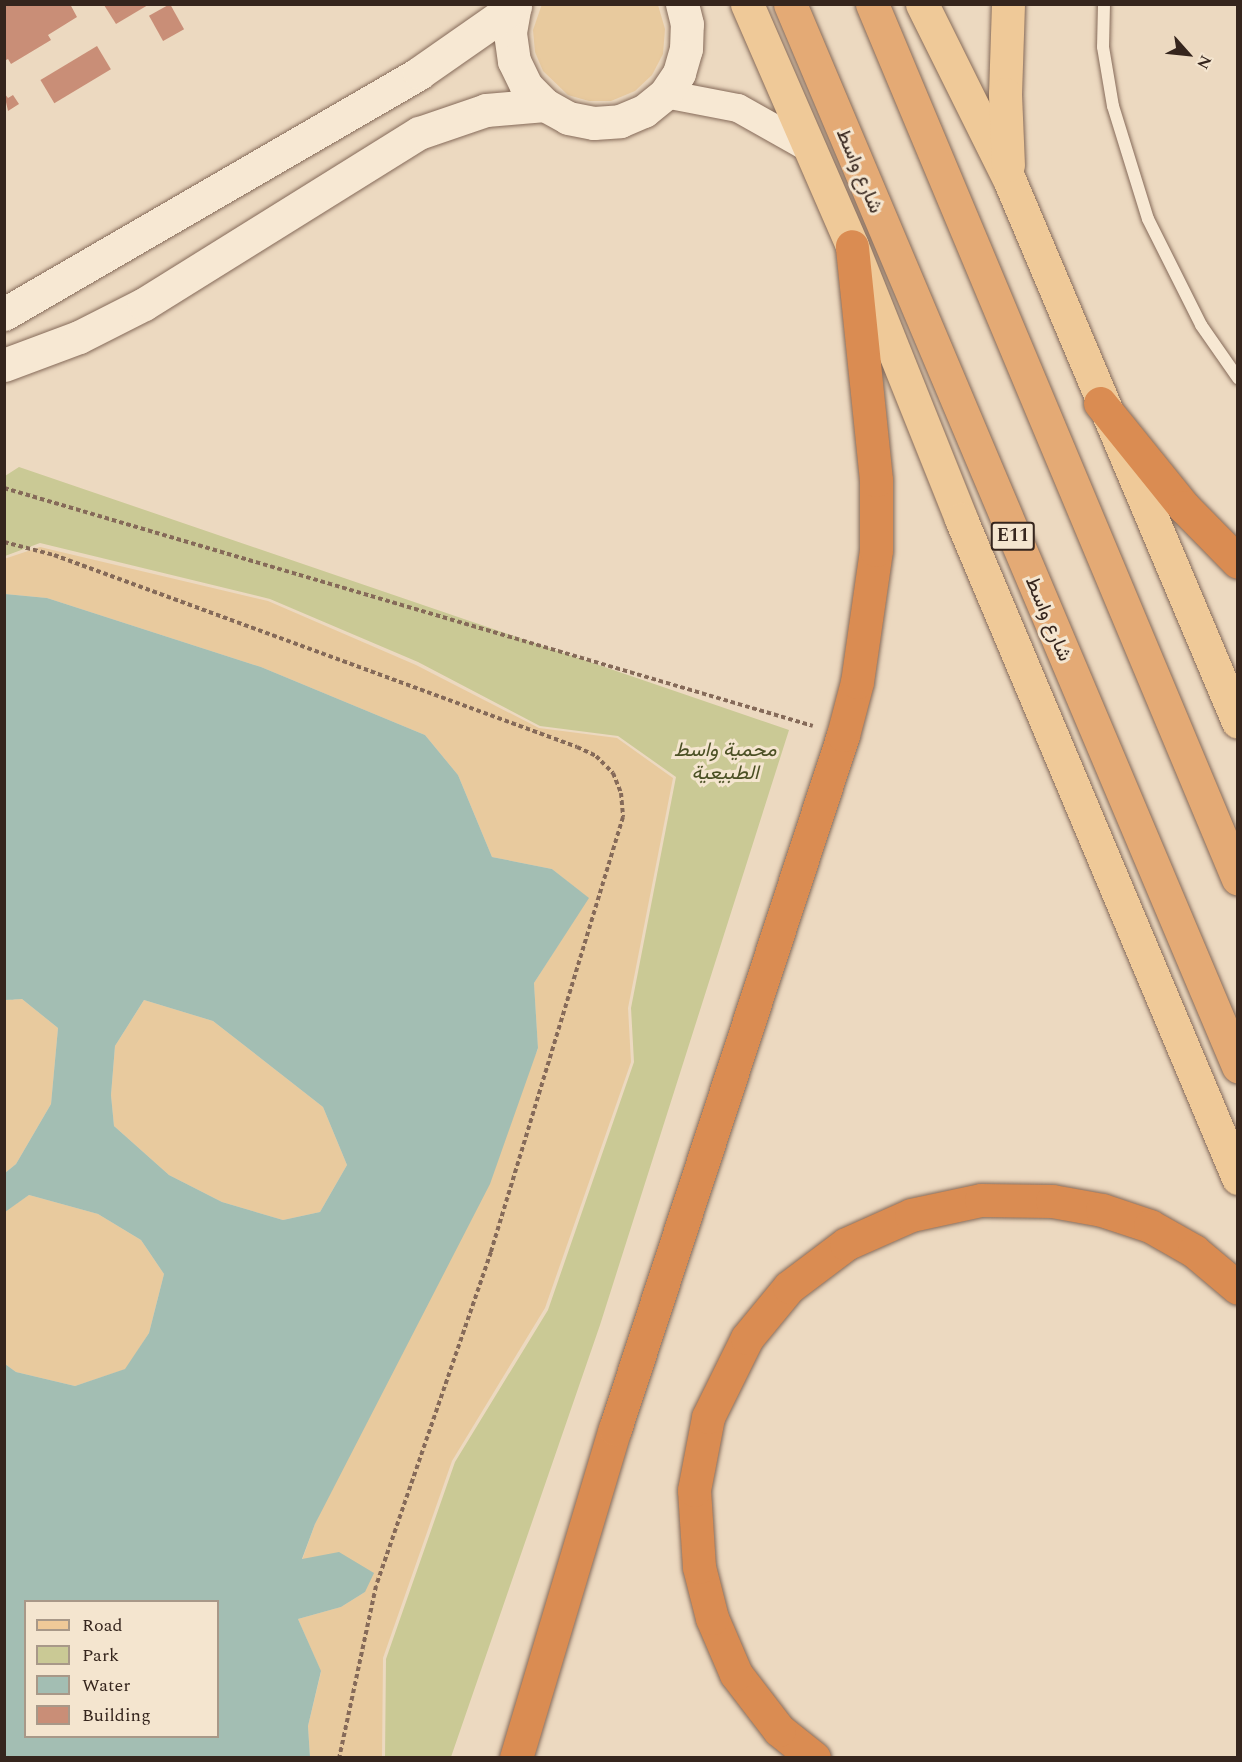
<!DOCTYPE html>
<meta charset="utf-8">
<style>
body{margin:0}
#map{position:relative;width:1242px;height:1762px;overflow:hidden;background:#ecd9c0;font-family:Spectral,Vazirmatn,serif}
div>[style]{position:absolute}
.green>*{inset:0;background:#cac995}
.sand>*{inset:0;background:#e8ca9e}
.water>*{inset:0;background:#a3beb3}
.building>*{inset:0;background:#c98e77;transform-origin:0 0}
.path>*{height:4px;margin-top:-2px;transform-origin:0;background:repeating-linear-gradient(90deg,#856a59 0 4.5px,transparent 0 7.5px)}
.roads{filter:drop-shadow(0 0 2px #856a59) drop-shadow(0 0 2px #856a59)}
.service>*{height:12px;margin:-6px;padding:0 6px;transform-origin:6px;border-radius:6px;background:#f7e8d3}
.tertiary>*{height:28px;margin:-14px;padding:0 14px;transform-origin:14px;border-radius:14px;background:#f7e8d3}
.secondary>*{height:33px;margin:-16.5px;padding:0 16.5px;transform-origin:16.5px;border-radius:16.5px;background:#f7e8d3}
.primary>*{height:33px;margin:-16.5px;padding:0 16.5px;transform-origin:16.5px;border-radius:16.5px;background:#efc998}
.trunk>*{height:33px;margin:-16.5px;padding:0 16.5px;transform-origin:16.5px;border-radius:16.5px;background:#e4aa75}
.motorway>*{height:33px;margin:-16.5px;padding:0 16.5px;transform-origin:16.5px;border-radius:16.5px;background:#da8c52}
span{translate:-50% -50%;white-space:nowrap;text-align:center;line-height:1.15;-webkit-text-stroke:6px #f4e5cf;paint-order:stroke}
.shield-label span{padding:2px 4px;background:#f4e5cf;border:2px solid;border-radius:4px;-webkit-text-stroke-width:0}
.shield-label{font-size:18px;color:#35251d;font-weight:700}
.street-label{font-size:20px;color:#35251d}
.park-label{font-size:20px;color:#4b5024;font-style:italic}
.frame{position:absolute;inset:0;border:6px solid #35251d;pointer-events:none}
.legend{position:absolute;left:24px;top:1600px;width:195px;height:138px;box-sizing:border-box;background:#f4e5cf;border:2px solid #a89888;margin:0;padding:8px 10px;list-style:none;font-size:18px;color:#35251d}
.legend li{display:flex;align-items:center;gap:12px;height:30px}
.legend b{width:30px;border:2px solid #a89888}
.north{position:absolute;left:1158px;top:24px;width:60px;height:60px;-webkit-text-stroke:4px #f4e5cf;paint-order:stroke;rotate:117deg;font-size:16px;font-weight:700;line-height:24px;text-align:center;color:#35251d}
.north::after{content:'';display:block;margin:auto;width:21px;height:27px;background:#35251d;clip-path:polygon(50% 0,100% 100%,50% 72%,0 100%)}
</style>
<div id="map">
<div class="green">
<i style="clip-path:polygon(19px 467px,789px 730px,600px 1325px,451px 1757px,385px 1757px,386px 1659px,455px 1462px,548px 1310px,634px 1062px,631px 1008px,676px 777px,618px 736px,540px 726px,418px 662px,270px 599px,40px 543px,5px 556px,5px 476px)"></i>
</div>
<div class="sand">
<i style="clip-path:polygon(542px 4px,658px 5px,665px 29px,663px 54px,652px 75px,635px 91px,611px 101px,589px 101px,568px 95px,543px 71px,535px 52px,533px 30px)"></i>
<i style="clip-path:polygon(40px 547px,268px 601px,416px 665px,539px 728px,617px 738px,673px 778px,628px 1008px,631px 1062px,545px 1308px,452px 1461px,383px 1658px,382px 1757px,310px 1757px,308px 1726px,321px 1672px,298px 1619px,341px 1607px,365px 1592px,302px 1560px,315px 1524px,538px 1049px,534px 983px,588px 898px,552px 869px,492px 857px,458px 775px,425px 735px,261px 667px,47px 598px,5px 594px,4px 559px)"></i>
<i style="clip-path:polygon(22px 999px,58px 1028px,51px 1104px,16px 1164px,5px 1173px,5px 1000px)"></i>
<i style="clip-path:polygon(144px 1000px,213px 1021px,323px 1107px,347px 1165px,320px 1212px,283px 1220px,222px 1202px,169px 1175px,114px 1126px,111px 1095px,115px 1046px)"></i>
<i style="clip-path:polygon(29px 1195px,98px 1214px,141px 1240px,164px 1274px,149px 1333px,126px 1369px,75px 1386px,16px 1372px,5px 1364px,4px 1212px)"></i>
</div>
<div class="water">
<i style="clip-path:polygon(evenodd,5px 594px,47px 598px,261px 667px,425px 735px,458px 775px,492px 857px,552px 869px,589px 898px,534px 983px,538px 1048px,490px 1184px,315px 1524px,302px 1559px,339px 1552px,374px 1573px,365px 1592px,341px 1607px,298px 1619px,321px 1671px,308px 1726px,310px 1757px,5px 1757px,5px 1364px,16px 1372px,75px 1386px,125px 1369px,149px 1333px,164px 1274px,141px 1240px,98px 1214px,29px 1195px,5px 1212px,5px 1173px,16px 1164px,51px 1104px,58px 1028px,22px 999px,5px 1000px,5px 594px,144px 1000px,213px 1021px,323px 1107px,347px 1165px,320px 1212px,283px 1220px,222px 1202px,169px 1175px,114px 1126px,111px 1095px,115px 1046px,144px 1000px,5px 594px,26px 1602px,218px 1602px,218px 1736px,26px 1736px,26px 1602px)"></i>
</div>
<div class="building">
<i style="clip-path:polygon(4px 4px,70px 4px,77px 17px,48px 35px,51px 40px,11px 64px,8px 59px,4px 61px)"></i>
<i style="left:170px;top:4px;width:29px;height:24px;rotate:61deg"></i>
<i style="clip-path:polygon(104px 5px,148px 5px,116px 24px)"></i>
<i style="left:97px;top:46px;width:27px;height:66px;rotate:59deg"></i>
<i style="clip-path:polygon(4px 93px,8px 98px,13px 95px,19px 104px,8px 111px)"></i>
</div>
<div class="path">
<i style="left:4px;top:488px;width:843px;rotate:16.39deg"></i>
<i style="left:4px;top:542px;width:52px;rotate:14.6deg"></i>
<i style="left:54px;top:555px;width:557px;rotate:20.16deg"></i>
<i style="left:577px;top:747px;width:21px;rotate:25deg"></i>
<i style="left:596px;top:756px;width:24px;rotate:45deg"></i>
<i style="left:613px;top:773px;width:22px;rotate:68deg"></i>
<i style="left:621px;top:793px;width:24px;rotate:85deg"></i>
<i style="left:623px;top:817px;width:455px;rotate:106.9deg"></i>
<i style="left:491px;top:1252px;width:353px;rotate:109deg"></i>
<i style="left:376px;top:1586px;width:176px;rotate:102.1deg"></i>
</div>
<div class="roads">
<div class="service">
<i style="left:1104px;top:4px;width:43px;rotate:91.3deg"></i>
<i style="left:1103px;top:47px;width:60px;rotate:80.4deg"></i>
<i style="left:1113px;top:106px;width:118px;rotate:72.8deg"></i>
<i style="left:1148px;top:219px;width:119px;rotate:63.4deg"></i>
<i style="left:1201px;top:325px;width:65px;rotate:55.1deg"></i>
</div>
<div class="tertiary">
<i style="left:665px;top:94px;width:74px;rotate:10.9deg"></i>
<i style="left:738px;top:108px;width:81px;rotate:29.4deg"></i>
</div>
<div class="secondary">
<i style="left:515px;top:4px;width:29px;rotate:100deg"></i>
<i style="left:510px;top:33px;width:28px;rotate:82deg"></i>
<i style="left:514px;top:61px;width:28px;rotate:64deg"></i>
<i style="left:526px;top:86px;width:27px;rotate:45deg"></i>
<i style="left:545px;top:105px;width:26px;rotate:29deg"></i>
<i style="left:568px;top:118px;width:26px;rotate:11deg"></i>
<i style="left:594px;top:123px;width:26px;rotate:-4deg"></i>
<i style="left:620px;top:121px;width:26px;rotate:-23deg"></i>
<i style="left:644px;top:111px;width:27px;rotate:-39deg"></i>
<i style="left:665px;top:94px;width:25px;rotate:-56deg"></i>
<i style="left:679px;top:73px;width:25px;rotate:-74deg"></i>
<i style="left:686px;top:49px;width:25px;rotate:-88deg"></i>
<i style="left:687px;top:24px;width:21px;rotate:-104deg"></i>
<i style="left:4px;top:314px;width:480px;rotate:-30.1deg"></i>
<i style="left:419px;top:73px;width:117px;rotate:-34.9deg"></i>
<i style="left:4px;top:365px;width:80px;rotate:-20.5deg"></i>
<i style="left:79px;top:337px;width:73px;rotate:-26.9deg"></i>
<i style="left:144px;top:304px;width:324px;rotate:-31.9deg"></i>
<i style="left:419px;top:133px;width:71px;rotate:-18.9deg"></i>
<i style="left:486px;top:110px;width:59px;rotate:-4.8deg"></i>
</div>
<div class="primary">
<i style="left:747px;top:4px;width:264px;rotate:66.5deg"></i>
<i style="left:852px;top:246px;width:294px;rotate:68.2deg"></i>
<i style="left:961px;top:519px;width:715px;rotate:67.2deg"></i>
<i style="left:922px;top:4px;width:195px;rotate:63.6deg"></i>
<i style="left:1009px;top:179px;width:589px;rotate:67.13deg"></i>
<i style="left:1008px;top:4px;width:90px;rotate:91.9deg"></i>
<i style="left:1005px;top:94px;width:71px;rotate:87.6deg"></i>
</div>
<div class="trunk">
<i style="left:790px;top:4px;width:1153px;rotate:67.13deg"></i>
<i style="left:872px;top:4px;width:948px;rotate:67.3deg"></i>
</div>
<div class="motorway">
<i style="left:1100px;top:403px;width:134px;rotate:51.1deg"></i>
<i style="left:1184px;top:507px;width:77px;rotate:45.5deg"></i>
<i style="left:516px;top:1758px;width:344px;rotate:-73.3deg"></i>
<i style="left:615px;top:1429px;width:730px;rotate:-71.81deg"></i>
<i style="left:843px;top:735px;width:55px;rotate:-75.2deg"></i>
<i style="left:857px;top:682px;width:133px;rotate:-81.8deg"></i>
<i style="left:876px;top:550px;width:70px;rotate:-90deg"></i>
<i style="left:876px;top:480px;width:235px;rotate:-95.9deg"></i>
<i style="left:814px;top:1758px;width:45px;rotate:-141.3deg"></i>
<i style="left:779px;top:1730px;width:71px;rotate:-127.5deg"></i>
<i style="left:736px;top:1674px;width:61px;rotate:-113.2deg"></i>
<i style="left:712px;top:1618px;width:53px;rotate:-104.3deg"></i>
<i style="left:699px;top:1567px;width:77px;rotate:-93.7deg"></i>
<i style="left:694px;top:1490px;width:74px;rotate:-79.1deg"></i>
<i style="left:708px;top:1417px;width:88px;rotate:-63.7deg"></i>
<i style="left:747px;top:1338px;width:66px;rotate:-50.5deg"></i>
<i style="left:789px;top:1287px;width:71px;rotate:-37deg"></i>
<i style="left:846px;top:1244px;width:71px;rotate:-24deg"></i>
<i style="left:911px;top:1215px;width:72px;rotate:-12.1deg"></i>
<i style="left:981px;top:1200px;width:71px;rotate:0.8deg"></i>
<i style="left:1052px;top:1201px;width:51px;rotate:10.2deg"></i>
<i style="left:1102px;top:1210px;width:51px;rotate:18.4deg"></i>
<i style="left:1150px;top:1226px;width:51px;rotate:29.6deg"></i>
<i style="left:1194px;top:1251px;width:57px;rotate:40.1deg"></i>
</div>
</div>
<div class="shield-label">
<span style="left:1013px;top:536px">E11</span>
</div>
<div class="street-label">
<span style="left:859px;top:171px;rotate:67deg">شارع واسط</span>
<span style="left:1048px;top:619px;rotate:67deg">شارع واسط</span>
</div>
<div class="park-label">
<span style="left:725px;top:762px">محمية واسط<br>الطبيعية</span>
</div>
<div class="frame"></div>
<ul class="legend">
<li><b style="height:8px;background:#efc998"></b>Road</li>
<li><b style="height:16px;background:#cac995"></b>Park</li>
<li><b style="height:16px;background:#a3beb3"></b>Water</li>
<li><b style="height:16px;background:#c98e77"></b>Building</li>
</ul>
<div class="north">N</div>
</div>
